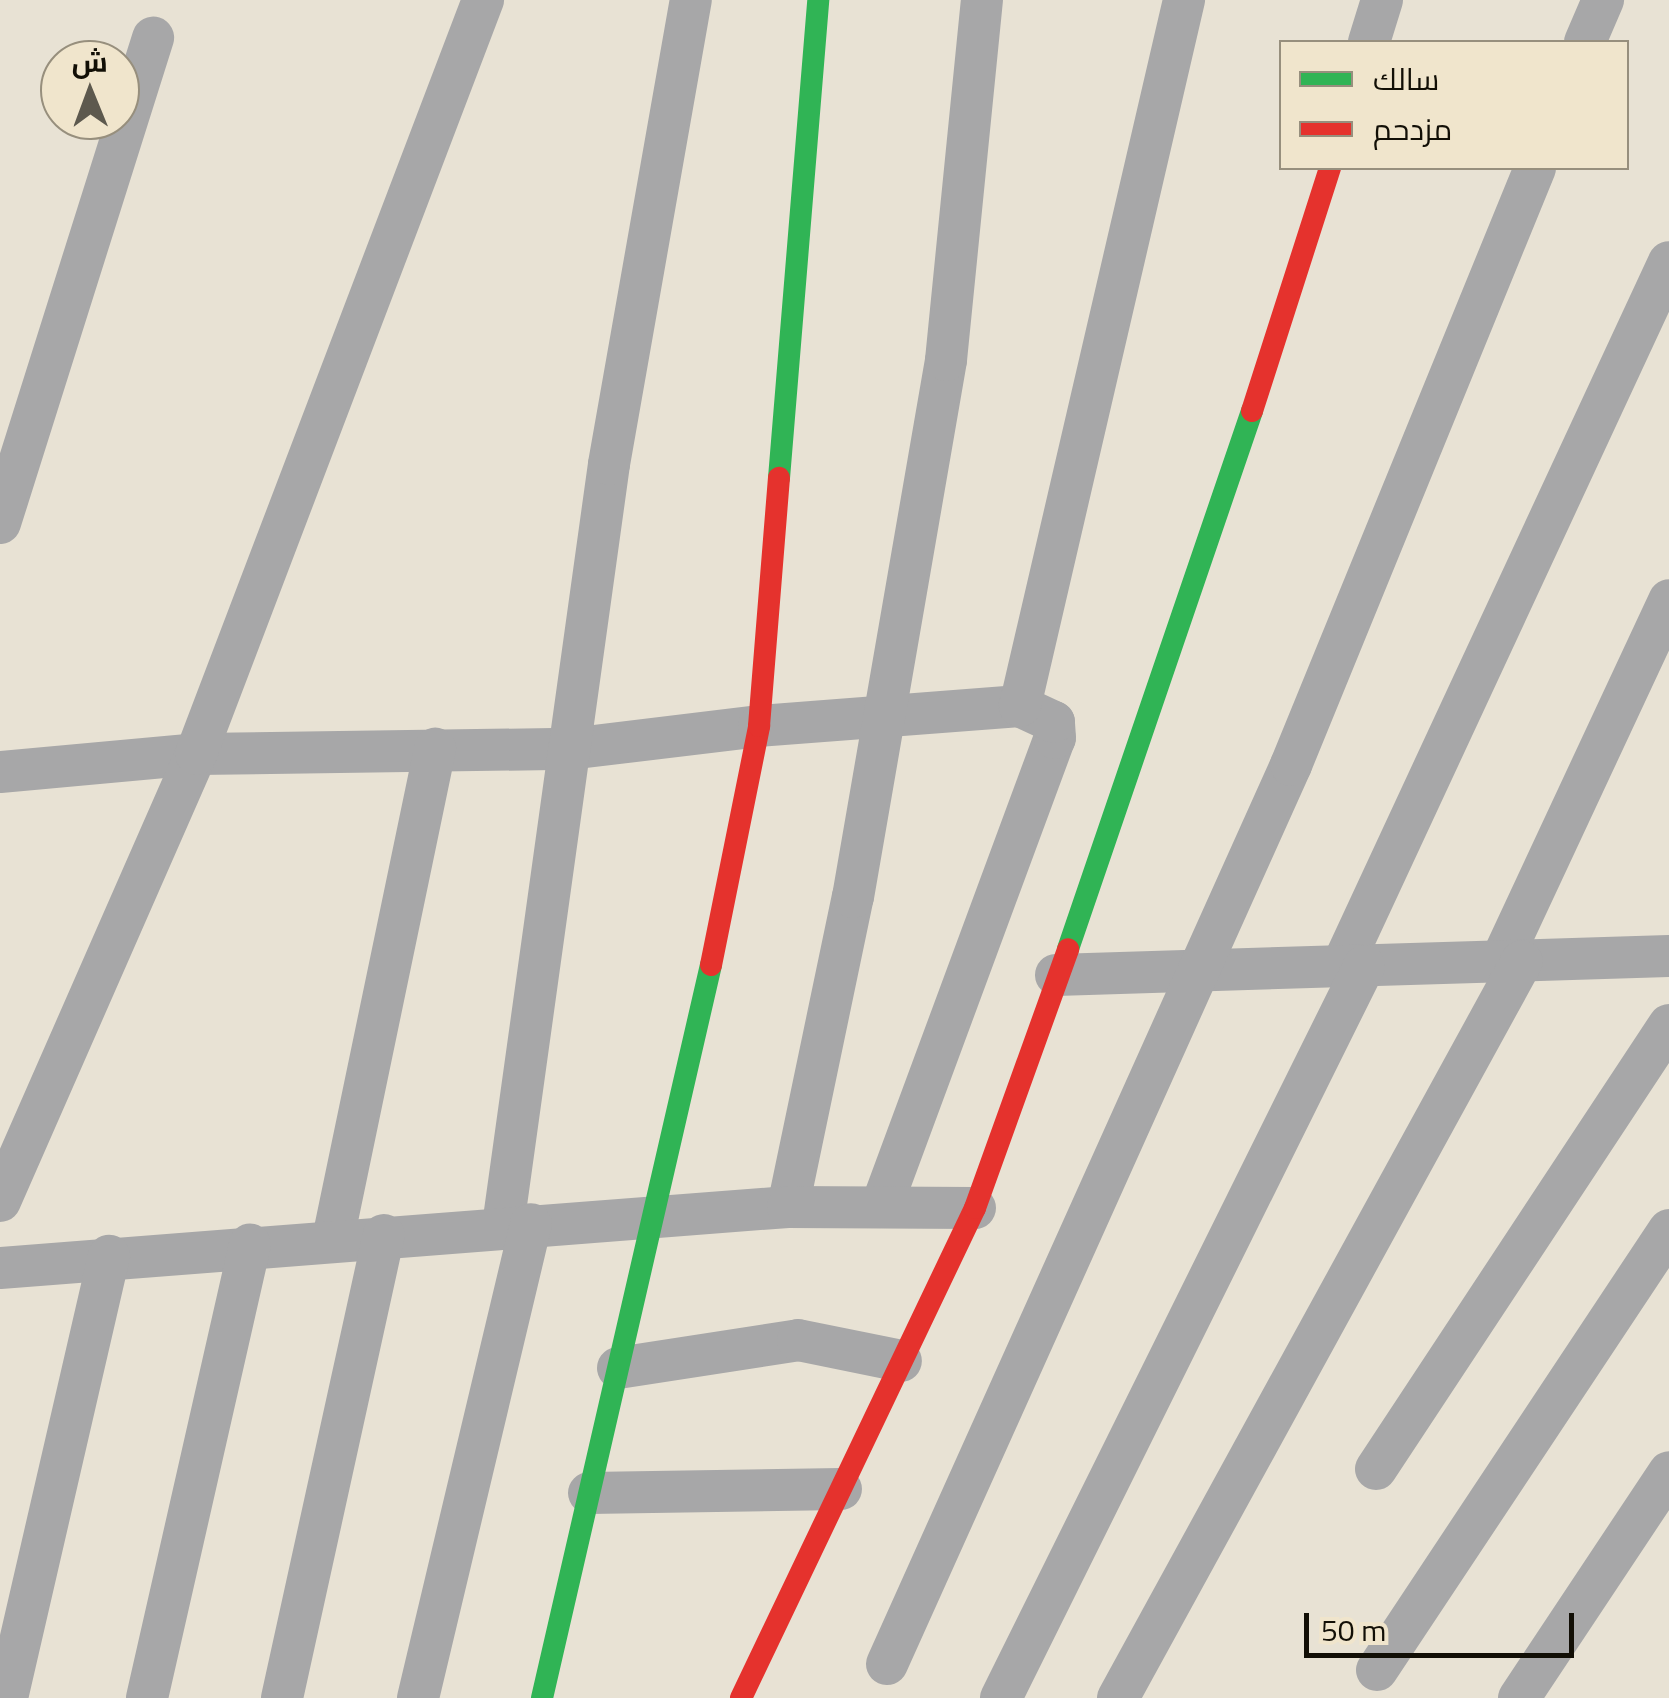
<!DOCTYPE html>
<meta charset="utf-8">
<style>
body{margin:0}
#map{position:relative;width:1669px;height:1698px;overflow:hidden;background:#e8e2d4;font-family:"Titillium Web",Cairo,sans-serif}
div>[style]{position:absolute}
.street>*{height:42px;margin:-21px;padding:0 21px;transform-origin:21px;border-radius:21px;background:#a7a7a8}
.fast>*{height:22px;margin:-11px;padding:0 11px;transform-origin:11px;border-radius:11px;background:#30b455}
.jam>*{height:22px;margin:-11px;padding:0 11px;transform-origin:11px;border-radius:11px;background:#e5322d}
span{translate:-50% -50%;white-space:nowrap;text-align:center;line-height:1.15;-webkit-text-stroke:9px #f0e5cc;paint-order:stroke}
.legend{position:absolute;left:1279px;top:40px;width:350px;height:130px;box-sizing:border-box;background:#f0e5cc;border:2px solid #978f7d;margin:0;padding:12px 18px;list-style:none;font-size:30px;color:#120f06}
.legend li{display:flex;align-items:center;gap:20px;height:50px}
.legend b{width:50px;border:2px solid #978f7d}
.north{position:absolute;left:40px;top:40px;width:100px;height:100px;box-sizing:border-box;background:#f0e5cc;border:2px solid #978f7d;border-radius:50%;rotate:359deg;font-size:28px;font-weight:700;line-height:40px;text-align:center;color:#120f06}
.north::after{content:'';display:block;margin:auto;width:35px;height:45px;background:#5d594e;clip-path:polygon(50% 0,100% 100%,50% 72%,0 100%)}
.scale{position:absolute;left:1304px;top:1613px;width:270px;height:45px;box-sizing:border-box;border:5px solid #120f06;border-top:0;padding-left:12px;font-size:30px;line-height:35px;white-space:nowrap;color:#120f06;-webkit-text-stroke:8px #f0e5cc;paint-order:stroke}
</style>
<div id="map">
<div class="street">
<i style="left:1369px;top:42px;width:44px;rotate:-72.8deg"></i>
<i style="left:1585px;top:42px;width:46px;rotate:-66.8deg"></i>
<i style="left:0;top:523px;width:509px;rotate:-72.49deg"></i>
<i style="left:0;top:772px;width:197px;rotate:-5.2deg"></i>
<i style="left:196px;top:754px;width:373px;rotate:-0.8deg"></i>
<i style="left:569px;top:749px;width:191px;rotate:-6.9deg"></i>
<i style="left:759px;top:726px;width:262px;rotate:-4.4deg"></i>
<i style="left:1501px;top:961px;width:398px;rotate:-65deg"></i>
<i style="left:1342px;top:966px;width:776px;rotate:-65.09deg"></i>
<i style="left:1056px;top:975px;width:613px;rotate:-1.78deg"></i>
<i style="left:0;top:1201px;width:488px;rotate:-66.3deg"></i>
<i style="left:196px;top:754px;width:807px;rotate:-69.16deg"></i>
<i style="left:883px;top:1202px;width:495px;rotate:-69.7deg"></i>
<i style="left:1055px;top:738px;width:16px;rotate:-94deg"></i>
<i style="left:1054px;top:722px;width:38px;rotate:-155deg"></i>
<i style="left:1020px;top:706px;width:725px;rotate:-76.92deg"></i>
<i style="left:788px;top:1207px;width:317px;rotate:-78.2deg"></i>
<i style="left:853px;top:897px;width:545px;rotate:-80.17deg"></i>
<i style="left:946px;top:360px;width:362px;rotate:-84.3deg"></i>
<i style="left:503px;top:1226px;width:769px;rotate:-82.08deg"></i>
<i style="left:609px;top:464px;width:471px;rotate:-80deg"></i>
<i style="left:333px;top:1239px;width:501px;rotate:-78.24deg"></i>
<i style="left:0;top:1268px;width:790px;rotate:-4.43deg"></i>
<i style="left:788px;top:1207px;width:187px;rotate:0.3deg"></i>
<i style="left:618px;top:1368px;width:182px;rotate:-8.8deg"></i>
<i style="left:798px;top:1340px;width:105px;rotate:11.5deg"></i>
<i style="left:1376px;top:1469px;width:532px;rotate:-56.58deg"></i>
<i style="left:589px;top:1493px;width:252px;rotate:-0.9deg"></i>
<i style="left:887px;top:1664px;width:986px;rotate:-65.8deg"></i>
<i style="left:1291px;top:765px;width:645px;rotate:-67.77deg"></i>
<i style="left:1377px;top:1670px;width:528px;rotate:-56.43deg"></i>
<i style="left:7px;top:1698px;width:454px;rotate:-77deg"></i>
<i style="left:147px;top:1698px;width:465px;rotate:-77.2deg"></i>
<i style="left:282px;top:1698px;width:474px;rotate:-77.6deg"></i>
<i style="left:418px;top:1698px;width:487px;rotate:-76.6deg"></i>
<i style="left:1001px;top:1698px;width:817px;rotate:-63.62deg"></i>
<i style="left:1118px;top:1698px;width:840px;rotate:-61.27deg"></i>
<i style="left:1519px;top:1698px;width:271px;rotate:-56.4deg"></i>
</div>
<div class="fast">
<i style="left:779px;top:478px;width:480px;rotate:-85.3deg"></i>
<i style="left:1068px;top:949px;width:569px;rotate:-71.12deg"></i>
<i style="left:542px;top:1698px;width:752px;rotate:-77.02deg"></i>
</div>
<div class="jam">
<i style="left:1252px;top:411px;width:255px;rotate:-72.2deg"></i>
<i style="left:711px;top:965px;width:244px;rotate:-78.6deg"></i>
<i style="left:759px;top:726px;width:249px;rotate:-85.4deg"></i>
<i style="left:741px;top:1698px;width:543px;rotate:-64.47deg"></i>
<i style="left:975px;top:1208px;width:275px;rotate:-70.2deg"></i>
</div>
<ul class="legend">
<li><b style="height:12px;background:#30b455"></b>سالك</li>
<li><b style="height:12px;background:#e5322d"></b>مزدحم</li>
</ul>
<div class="north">ش</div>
<div class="scale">50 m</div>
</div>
